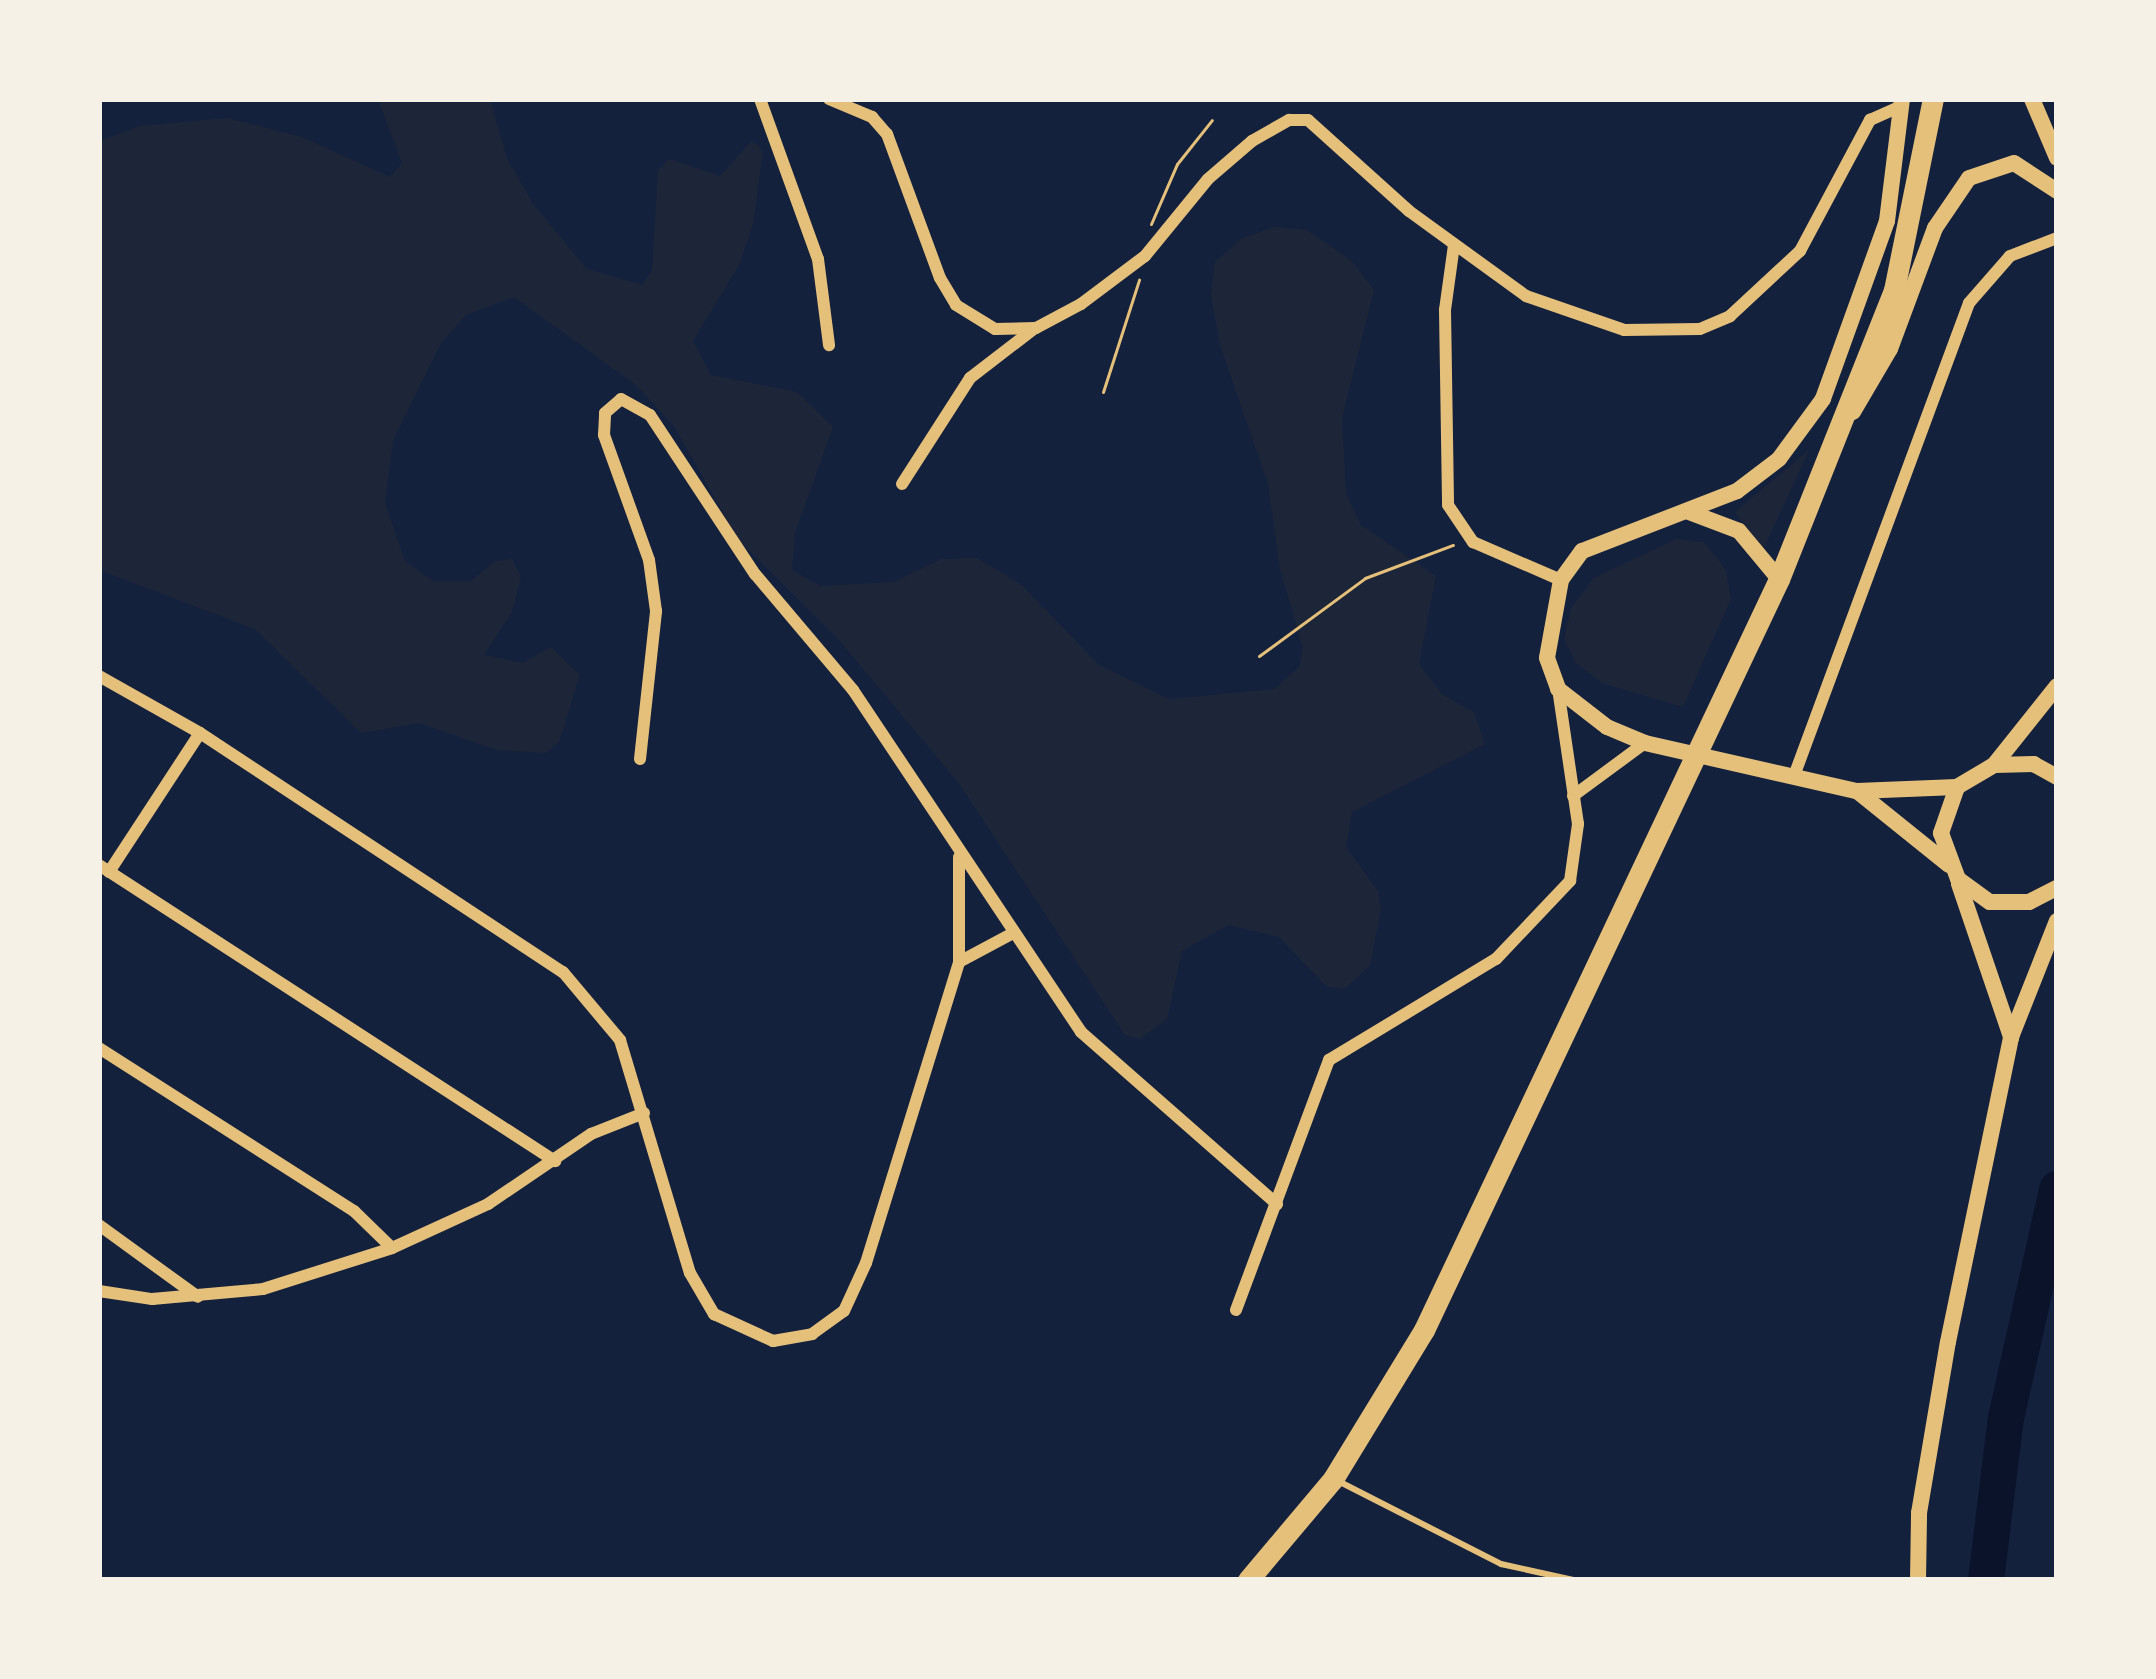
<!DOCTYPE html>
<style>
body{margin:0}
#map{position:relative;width:2156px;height:1679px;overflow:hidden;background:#14213d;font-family:Figtree,sans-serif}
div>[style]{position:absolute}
.green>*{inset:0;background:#1d2539}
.river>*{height:36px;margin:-18px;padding:0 18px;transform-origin:18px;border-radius:18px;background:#0b132b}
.path>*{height:3px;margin:-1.5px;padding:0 1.5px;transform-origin:1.5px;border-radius:1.5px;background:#e5c07b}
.service>*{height:6px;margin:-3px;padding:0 3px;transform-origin:3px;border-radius:3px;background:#e5c07b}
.minor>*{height:12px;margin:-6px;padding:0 6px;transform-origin:6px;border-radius:6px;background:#e5c07b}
.secondary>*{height:16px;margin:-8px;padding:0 8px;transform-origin:8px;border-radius:8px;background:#e5c07b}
.trunk>*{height:21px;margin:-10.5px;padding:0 10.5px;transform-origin:10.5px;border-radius:10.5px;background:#e5c07b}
span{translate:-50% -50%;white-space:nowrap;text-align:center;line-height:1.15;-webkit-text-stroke:10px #f6f1e7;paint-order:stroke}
.frame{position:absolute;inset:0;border:102px solid #f6f1e7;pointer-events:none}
</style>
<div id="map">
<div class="green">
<i style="clip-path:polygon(378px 99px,490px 99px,507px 158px,533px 204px,587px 269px,642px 285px,652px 270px,658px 170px,669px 159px,720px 176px,752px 140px,763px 151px,753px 224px,739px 265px,693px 341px,711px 375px,797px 392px,833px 427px,795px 533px,792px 570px,820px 586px,894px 582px,941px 559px,977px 558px,1022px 585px,1099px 665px,1169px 699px,1274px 689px,1299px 667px,1303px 648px,1280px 569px,1268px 484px,1220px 345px,1211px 295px,1215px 262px,1241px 239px,1273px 227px,1307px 230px,1352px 261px,1374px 290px,1342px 418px,1346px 494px,1361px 525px,1436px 576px,1419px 664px,1442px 694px,1474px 712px,1485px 744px,1352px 812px,1346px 847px,1378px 891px,1381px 909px,1370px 966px,1344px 989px,1327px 987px,1279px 937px,1228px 925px,1182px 951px,1167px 1019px,1140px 1039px,1125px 1035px,958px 782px,837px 638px,739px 541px,674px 426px,636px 385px,514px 297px,466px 315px,441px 343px,393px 441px,385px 503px,405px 561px,433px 581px,471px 581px,495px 561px,512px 559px,521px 577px,512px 612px,484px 655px,523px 663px,551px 647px,580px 675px,559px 742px,546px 753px,497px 750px,419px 723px,361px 733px,255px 629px,99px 570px,99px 141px,140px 126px,227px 118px,302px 137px,390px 177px,402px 163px)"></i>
<i style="clip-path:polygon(1809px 450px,1763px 550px,1735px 512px)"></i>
<i style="clip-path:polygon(1676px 539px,1704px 542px,1726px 570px,1731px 599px,1683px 707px,1602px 683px,1576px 663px,1564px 639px,1571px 608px,1594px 578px)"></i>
</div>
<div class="river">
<i style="left:1986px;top:1580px;width:163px;rotate:-83deg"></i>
<i style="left:2006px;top:1418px;width:235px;rotate:-77.4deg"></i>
</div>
<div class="path">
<i style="left:1151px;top:224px;width:65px;rotate:-66.6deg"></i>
<i style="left:1177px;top:164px;width:56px;rotate:-51.5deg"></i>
<i style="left:1103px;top:392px;width:118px;rotate:-72.2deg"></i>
<i style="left:1259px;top:656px;width:132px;rotate:-36.3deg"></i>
<i style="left:1365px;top:578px;width:94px;rotate:-20.6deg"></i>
</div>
<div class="service">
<i style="left:1340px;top:1482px;width:181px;rotate:27deg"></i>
<i style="left:1501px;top:1564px;width:74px;rotate:12.5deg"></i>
</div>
<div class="minor">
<i style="left:760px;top:99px;width:170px;rotate:70.1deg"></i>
<i style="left:818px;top:259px;width:87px;rotate:82.7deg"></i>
<i style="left:829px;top:99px;width:47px;rotate:22.7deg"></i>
<i style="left:872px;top:117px;width:23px;rotate:49deg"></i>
<i style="left:887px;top:134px;width:153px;rotate:69.8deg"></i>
<i style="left:940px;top:278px;width:31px;rotate:59deg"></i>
<i style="left:956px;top:305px;width:46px;rotate:31.6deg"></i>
<i style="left:995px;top:329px;width:41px;rotate:-1.4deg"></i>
<i style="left:1036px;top:328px;width:51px;rotate:-28.1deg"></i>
<i style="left:1081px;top:304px;width:80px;rotate:-36.9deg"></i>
<i style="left:1145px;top:256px;width:99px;rotate:-50.7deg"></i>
<i style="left:1208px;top:179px;width:58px;rotate:-40.8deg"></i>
<i style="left:1252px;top:141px;width:43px;rotate:-29.6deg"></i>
<i style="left:1289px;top:120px;width:19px"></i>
<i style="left:1308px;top:120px;width:136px;rotate:42deg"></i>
<i style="left:1409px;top:211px;width:145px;rotate:36deg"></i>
<i style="left:1526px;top:296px;width:104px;rotate:19.1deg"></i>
<i style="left:1624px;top:330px;width:76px;rotate:-0.8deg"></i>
<i style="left:1700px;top:329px;width:33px;rotate:-23deg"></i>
<i style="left:1730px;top:316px;width:96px;rotate:-42.9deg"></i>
<i style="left:1800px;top:251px;width:149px;rotate:-61.9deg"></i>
<i style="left:1870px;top:120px;width:35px;rotate:-24deg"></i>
<i style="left:1454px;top:245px;width:66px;rotate:97.9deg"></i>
<i style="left:1445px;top:310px;width:195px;rotate:89.1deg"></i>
<i style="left:1448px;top:505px;width:45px;rotate:56deg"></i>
<i style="left:1473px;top:542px;width:96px;rotate:23.4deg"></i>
<i style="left:902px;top:484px;width:126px;rotate:-57.3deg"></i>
<i style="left:970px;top:378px;width:82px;rotate:-37.6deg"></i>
<i style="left:99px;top:676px;width:116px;rotate:29.4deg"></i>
<i style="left:200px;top:733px;width:435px;rotate:33.4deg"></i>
<i style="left:563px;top:972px;width:89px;rotate:50deg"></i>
<i style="left:620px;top:1040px;width:243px;rotate:73.3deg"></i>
<i style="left:690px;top:1273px;width:48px;rotate:59.7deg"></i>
<i style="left:714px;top:1314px;width:65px;rotate:24.6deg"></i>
<i style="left:773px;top:1341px;width:40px;rotate:-10deg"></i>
<i style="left:812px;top:1334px;width:39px;rotate:-36deg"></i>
<i style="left:844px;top:1311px;width:53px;rotate:-65.4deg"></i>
<i style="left:866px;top:1263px;width:315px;rotate:-72.8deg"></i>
<i style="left:959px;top:962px;width:105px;rotate:-90deg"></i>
<i style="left:640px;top:759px;width:149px;rotate:-83.8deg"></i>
<i style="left:656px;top:611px;width:51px;rotate:-97.8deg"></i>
<i style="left:649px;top:560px;width:133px;rotate:-109.8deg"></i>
<i style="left:604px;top:435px;width:22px;rotate:-87deg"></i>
<i style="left:605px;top:413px;width:21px;rotate:-41deg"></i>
<i style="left:621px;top:399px;width:33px;rotate:29deg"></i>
<i style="left:650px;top:415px;width:191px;rotate:56.6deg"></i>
<i style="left:755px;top:574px;width:152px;rotate:49.8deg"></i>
<i style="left:853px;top:690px;width:411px;rotate:56.3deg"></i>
<i style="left:1081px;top:1032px;width:261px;rotate:41.3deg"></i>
<i style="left:1794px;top:776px;width:504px;rotate:-69.7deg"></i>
<i style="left:1969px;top:303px;width:62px;rotate:-48.9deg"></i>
<i style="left:2010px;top:256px;width:50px;rotate:-21deg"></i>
<i style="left:1573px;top:796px;width:89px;rotate:-36.4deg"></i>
<i style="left:99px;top:865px;width:544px;rotate:32.99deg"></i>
<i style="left:109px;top:872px;width:166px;rotate:-56.8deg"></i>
<i style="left:959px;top:962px;width:61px;rotate:-28.2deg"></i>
<i style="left:99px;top:1048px;width:303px;rotate:32.6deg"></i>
<i style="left:354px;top:1211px;width:53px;rotate:44.2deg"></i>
<i style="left:99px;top:1225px;width:122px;rotate:36deg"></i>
<i style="left:99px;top:1291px;width:54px;rotate:8.6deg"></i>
<i style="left:152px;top:1299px;width:111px;rotate:-5.1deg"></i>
<i style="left:263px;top:1289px;width:135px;rotate:-17.6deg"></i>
<i style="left:392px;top:1248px;width:106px;rotate:-24.6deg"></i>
<i style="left:488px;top:1204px;width:125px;rotate:-34.2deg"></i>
<i style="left:591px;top:1134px;width:57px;rotate:-21.6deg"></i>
<i style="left:1236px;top:1310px;width:267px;rotate:-69.6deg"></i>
<i style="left:1329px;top:1060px;width:195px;rotate:-31.2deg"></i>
<i style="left:1496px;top:959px;width:108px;rotate:-46.5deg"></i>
<i style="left:1570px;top:881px;width:58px;rotate:-82deg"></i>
<i style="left:1578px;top:824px;width:136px;rotate:-98.4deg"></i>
</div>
<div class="secondary">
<i style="left:1902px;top:99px;width:123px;rotate:97deg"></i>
<i style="left:1887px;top:221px;width:189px;rotate:109.8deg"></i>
<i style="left:1823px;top:399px;width:74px;rotate:126.3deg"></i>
<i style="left:1779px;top:459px;width:53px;rotate:142.7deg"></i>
<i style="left:1737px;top:491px;width:166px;rotate:158.8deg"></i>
<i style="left:1582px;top:551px;width:36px;rotate:126deg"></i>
<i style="left:1561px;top:580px;width:79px;rotate:100.2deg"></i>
<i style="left:1547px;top:658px;width:33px;rotate:70deg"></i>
<i style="left:1558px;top:689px;width:62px;rotate:37.8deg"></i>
<i style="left:1607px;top:727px;width:41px;rotate:22.8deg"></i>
<i style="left:1645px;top:743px;width:217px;rotate:12.8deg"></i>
<i style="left:1857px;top:791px;width:100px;rotate:-2.3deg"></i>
<i style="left:2032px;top:99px;width:64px;rotate:67deg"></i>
<i style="left:1853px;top:412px;width:73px;rotate:-59.6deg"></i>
<i style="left:1890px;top:349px;width:129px;rotate:-69.6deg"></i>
<i style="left:1935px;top:228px;width:60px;rotate:-55.8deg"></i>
<i style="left:1969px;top:178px;width:47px;rotate:-18.4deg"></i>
<i style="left:2014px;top:163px;width:51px;rotate:33.1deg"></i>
<i style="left:1689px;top:512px;width:53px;rotate:20.8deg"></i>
<i style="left:1739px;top:531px;width:62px;rotate:50.2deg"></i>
<i style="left:1994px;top:765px;width:101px;rotate:-51.4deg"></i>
<i style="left:2057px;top:777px;width:26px;rotate:-151deg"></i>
<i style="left:2034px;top:764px;width:40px;rotate:178.6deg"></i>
<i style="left:1994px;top:765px;width:43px;rotate:149.3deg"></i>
<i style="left:1957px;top:787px;width:49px;rotate:109.2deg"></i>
<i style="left:1941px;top:833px;width:49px;rotate:69.7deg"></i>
<i style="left:1958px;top:879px;width:39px;rotate:36deg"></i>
<i style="left:1990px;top:902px;width:39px"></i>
<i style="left:2029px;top:902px;width:31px;rotate:-27deg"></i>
<i style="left:1857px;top:791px;width:118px;rotate:38.8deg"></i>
<i style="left:1959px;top:884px;width:162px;rotate:71.2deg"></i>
<i style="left:1918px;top:1580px;width:67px;rotate:-89.1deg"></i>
<i style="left:1919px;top:1513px;width:173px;rotate:-80.4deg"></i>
<i style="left:1948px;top:1342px;width:311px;rotate:-78.3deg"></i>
<i style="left:2011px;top:1037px;width:125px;rotate:-68.4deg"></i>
</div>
<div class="trunk">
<i style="left:1248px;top:1580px;width:132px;rotate:-49.9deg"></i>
<i style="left:1333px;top:1479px;width:175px;rotate:-58.6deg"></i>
<i style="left:1424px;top:1330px;width:831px;rotate:-64.7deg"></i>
<i style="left:1779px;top:579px;width:311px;rotate:-68.3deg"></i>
<i style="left:1894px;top:290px;width:195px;rotate:-78.5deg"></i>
</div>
<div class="frame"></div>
</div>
